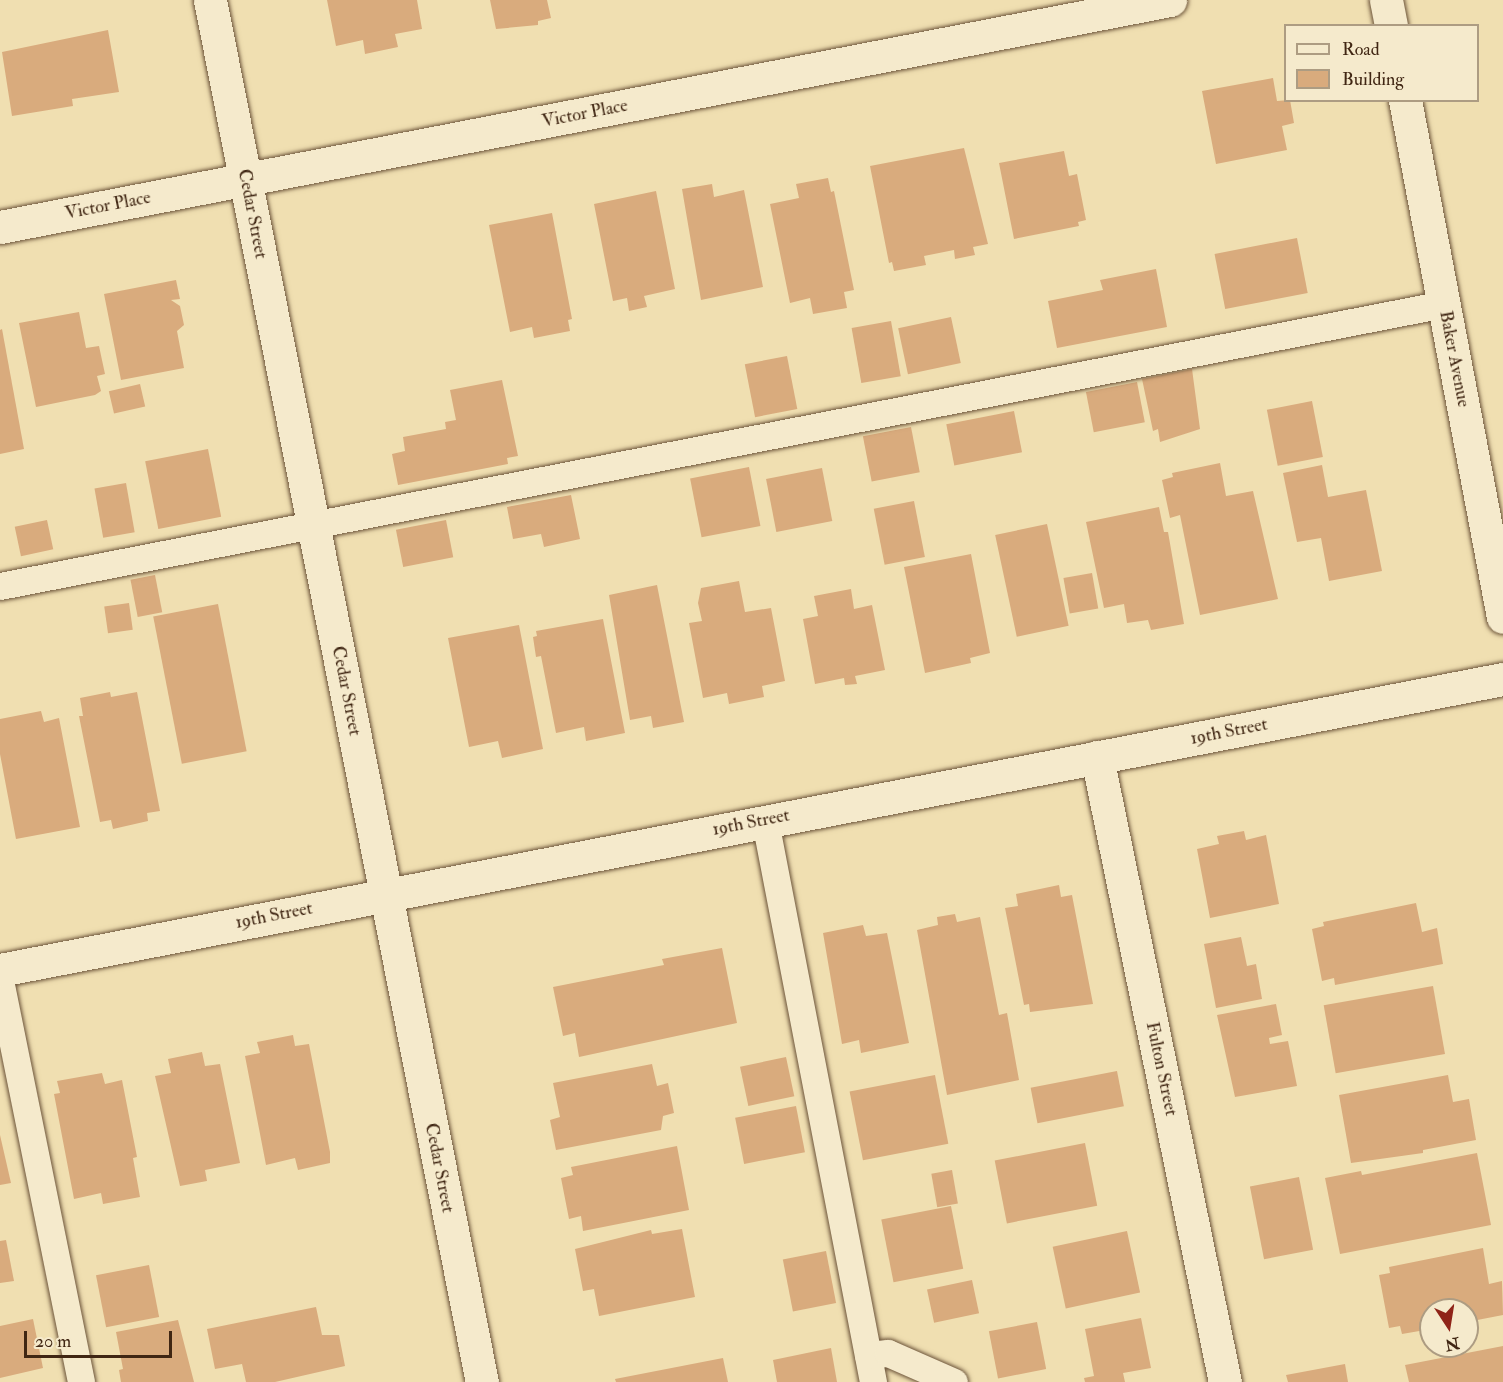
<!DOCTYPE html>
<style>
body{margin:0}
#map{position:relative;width:1503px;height:1382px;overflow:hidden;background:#f0dfb1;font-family:"IM FELL Double Pica",serif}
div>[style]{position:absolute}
.building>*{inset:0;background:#d9ab7d;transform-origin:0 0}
.roads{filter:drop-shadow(0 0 2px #6c543a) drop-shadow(0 0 2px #6c543a)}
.lane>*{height:27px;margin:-13.5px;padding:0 13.5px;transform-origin:13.5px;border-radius:13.5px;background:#f5eacc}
.street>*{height:33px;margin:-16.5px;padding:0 16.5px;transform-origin:16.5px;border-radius:16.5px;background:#f5eacc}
.secondary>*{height:33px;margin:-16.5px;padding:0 16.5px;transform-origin:16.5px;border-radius:16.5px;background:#f5eacc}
span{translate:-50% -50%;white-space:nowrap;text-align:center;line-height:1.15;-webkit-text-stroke:4.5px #f5eacc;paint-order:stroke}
.street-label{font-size:18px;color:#402613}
.legend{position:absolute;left:1284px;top:24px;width:195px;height:78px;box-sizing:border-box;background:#f5eacc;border:2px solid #ad9c82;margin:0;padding:8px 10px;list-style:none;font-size:18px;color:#402613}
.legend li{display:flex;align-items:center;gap:12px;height:30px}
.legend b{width:30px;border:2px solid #ad9c82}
.north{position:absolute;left:1419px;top:1298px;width:60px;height:60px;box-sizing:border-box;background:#f5eacc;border:2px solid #ad9c82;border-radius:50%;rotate:168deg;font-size:16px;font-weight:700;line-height:24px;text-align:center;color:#402613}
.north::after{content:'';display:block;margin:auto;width:21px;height:27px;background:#8f2418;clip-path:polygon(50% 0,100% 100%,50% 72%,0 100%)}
.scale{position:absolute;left:24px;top:1331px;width:148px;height:27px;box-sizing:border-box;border:3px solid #402613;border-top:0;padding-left:8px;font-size:18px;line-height:21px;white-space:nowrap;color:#402613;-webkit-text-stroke:4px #f5eacc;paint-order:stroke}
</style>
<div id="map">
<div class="building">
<i style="clip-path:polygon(327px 0,417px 0,422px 29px,395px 34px,398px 47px,365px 54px,363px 40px,336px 46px)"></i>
<i style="clip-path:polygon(490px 0,547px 0,551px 18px,538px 21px,538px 25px,496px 29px)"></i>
<i style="clip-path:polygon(108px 30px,119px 92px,72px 99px,73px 106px,12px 116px,2px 52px)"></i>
<i style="clip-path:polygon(1273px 78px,1277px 101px,1290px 100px,1294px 123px,1282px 126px,1287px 150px,1216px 164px,1202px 91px)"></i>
<i style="clip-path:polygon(964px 148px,988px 244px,973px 247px,975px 255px,955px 259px,954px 250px,924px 256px,926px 265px,894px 271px,892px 262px,889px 263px,870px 166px)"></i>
<i style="clip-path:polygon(1064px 151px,1069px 176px,1077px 174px,1086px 220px,1078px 222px,1079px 226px,1014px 239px,999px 163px)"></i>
<i style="clip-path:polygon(828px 178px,831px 192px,834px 191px,854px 290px,844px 292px,847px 308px,813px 314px,810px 298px,790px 303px,770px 204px,799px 198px,796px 184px)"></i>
<i style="clip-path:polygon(712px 184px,714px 197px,744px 190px,763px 287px,701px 300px,682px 189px)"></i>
<i style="clip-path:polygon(656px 191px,675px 289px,644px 296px,647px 307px,629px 311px,627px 298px,613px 301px,594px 204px)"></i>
<i style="clip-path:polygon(552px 213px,572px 319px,568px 320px,570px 331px,534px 338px,532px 327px,510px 332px,489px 225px)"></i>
<i style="left:1297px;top:238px;width:56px;height:84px;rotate:79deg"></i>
<i style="clip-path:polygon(1156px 269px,1167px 327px,1057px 348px,1048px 301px,1103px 290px,1100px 280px)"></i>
<i style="clip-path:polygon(176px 280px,180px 299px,171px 300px,180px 306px,184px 325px,177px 331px,184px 368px,121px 380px,104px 294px)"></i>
<i style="clip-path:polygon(79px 312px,86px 348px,99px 346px,105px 374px,97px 376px,101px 391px,95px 395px,36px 407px,19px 323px)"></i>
<i style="left:951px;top:317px;width:47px;height:54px;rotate:78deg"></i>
<i style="left:891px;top:321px;width:56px;height:40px;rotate:80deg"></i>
<i style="clip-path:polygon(2px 329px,24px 449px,0 454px,0 330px)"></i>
<i style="left:787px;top:356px;width:54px;height:43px;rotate:79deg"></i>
<i style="clip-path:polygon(1192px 369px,1200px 429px,1160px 442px,1158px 429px,1153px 431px,1142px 379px)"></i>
<i style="clip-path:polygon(502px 380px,518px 456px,507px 458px,508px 464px,398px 485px,392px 454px,405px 451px,403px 437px,446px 429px,445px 422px,456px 420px,450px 390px)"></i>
<i style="left:1137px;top:382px;width:41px;height:52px;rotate:79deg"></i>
<i style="left:140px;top:384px;width:23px;height:32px;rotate:77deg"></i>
<i style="left:1312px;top:401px;width:57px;height:46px;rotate:79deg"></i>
<i style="left:1014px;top:411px;width:42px;height:69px;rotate:79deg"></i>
<i style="left:911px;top:427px;width:46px;height:49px;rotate:79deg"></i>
<i style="left:208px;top:449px;width:69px;height:64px;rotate:79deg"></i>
<i style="clip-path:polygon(1220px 463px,1226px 496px,1253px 491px,1278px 599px,1200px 615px,1180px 515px,1170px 518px,1162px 480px,1173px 477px,1172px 473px)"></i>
<i style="clip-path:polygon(1322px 465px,1328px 497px,1366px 490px,1382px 571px,1329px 581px,1321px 538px,1297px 542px,1283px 473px)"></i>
<i style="left:749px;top:467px;width:60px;height:60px;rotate:79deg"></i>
<i style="left:822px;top:468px;width:54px;height:57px;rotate:79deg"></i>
<i style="left:126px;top:483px;width:50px;height:32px;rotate:80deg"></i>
<i style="clip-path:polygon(571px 495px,580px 539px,544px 547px,541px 534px,513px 539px,507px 507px)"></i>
<i style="left:914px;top:501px;width:57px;height:41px;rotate:79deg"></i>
<i style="clip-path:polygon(1159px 507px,1164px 532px,1168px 532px,1184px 624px,1151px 630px,1148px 620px,1127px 623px,1124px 604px,1104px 608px,1086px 522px)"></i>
<i style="left:47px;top:520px;width:30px;height:33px;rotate:78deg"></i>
<i style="left:446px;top:520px;width:38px;height:51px;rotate:79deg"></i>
<i style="left:1047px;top:524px;width:104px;height:53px;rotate:78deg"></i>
<i style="clip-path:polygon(971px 554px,990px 653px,970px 658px,971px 663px,925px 673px,904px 567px)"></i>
<i style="left:1092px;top:573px;width:36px;height:29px;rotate:80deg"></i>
<i style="left:155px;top:575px;width:38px;height:25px;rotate:79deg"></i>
<i style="clip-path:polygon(739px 581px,745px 612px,771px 608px,785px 681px,762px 686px,764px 697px,729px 704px,727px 693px,703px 698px,689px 623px,702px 621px,698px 603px,701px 588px)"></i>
<i style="clip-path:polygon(657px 585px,684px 722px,653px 728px,651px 716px,630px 720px,609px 595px)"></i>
<i style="clip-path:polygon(851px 589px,854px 609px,872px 605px,885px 670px,855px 676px,857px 684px,845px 685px,844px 678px,815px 684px,803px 619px,818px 616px,814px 596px)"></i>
<i style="left:129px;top:603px;width:27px;height:25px;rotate:82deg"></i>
<i style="left:218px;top:604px;width:150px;height:66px;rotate:79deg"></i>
<i style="clip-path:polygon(603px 619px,625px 733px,586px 741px,584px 727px,556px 733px,541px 656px,536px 657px,533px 637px,537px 636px,536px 631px)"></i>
<i style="clip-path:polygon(519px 625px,543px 749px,502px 758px,498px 741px,469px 747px,448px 638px)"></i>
<i style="clip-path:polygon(110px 692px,111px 697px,137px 692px,160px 811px,147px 813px,148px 821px,113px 829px,111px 820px,100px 822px,79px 716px,83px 716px,80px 698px)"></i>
<i style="clip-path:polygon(41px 711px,44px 722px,59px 718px,80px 827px,16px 839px,0 754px,0 719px)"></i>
<i style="clip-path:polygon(1244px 831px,1246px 840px,1266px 835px,1279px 904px,1210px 918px,1197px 849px,1219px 844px,1217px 836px)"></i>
<i style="clip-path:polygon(1059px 885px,1061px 897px,1072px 895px,1093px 1004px,1030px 1012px,1029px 1004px,1024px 1005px,1005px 908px,1018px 906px,1016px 894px)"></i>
<i style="clip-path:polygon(1416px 903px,1422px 932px,1437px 928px,1443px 964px,1335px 985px,1334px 978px,1322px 981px,1312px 929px,1324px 926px,1323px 922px)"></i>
<i style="clip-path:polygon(955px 914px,957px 922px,980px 917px,999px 1015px,1007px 1013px,1019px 1080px,947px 1095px,917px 930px,938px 925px,937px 917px)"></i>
<i style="clip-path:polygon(863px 925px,866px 936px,887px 933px,909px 1043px,861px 1053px,859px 1040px,842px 1044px,823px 933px)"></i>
<i style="clip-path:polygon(1241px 937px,1247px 966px,1256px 964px,1262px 999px,1216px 1008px,1204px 944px)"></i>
<i style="clip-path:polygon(722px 948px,737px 1023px,579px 1057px,575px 1033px,563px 1036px,553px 987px,664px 965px,662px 959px)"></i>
<i style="left:1433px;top:986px;width:69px;height:111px;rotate:80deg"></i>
<i style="clip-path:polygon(1276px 1004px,1282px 1035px,1269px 1038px,1270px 1044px,1288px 1041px,1297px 1086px,1235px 1097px,1217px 1015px)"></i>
<i style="clip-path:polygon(293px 1035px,295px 1046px,309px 1044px,330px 1152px,330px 1163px,298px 1170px,295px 1158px,266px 1165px,245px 1056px,260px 1053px,257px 1042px)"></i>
<i style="clip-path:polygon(202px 1052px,205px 1066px,220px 1064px,240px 1163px,205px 1170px,207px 1181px,180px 1186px,155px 1076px,171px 1073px,168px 1059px)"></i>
<i style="left:786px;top:1057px;width:40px;height:47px;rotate:78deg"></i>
<i style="clip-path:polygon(652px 1064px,657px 1086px,668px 1083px,674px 1113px,663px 1116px,661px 1130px,556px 1150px,550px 1120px,560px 1117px,553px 1083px)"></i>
<i style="left:1117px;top:1071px;width:36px;height:88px;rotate:79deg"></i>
<i style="clip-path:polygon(102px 1073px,105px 1084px,122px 1080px,137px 1157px,133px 1158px,140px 1197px,103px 1204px,101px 1193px,74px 1199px,54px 1094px,60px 1093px,57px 1081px)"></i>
<i style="left:935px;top:1075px;width:70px;height:87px;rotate:79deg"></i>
<i style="clip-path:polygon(1448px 1075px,1453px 1102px,1469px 1099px,1476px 1140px,1423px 1150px,1423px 1153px,1351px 1163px,1339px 1095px)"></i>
<i style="left:796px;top:1106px;width:47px;height:62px;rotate:79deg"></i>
<i style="clip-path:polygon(0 1135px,11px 1183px,0 1185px)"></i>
<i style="left:1085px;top:1143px;width:64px;height:92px;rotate:79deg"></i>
<i style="clip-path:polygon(677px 1146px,689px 1210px,583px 1231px,581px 1216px,569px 1219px,561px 1178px,573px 1175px,571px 1167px)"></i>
<i style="clip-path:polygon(1477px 1153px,1491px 1225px,1340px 1254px,1325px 1178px,1361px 1171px,1362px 1175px)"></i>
<i style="left:952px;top:1170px;width:34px;height:21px;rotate:80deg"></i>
<i style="left:1299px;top:1177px;width:74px;height:50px;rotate:79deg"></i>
<i style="left:951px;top:1206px;width:64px;height:71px;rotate:79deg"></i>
<i style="clip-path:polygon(682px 1229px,695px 1297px,599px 1316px,594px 1289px,583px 1291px,575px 1249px,651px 1230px,652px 1234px)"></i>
<i style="left:1127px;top:1231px;width:63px;height:76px;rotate:78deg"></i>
<i style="clip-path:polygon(6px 1240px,14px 1281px,0 1283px,0 1241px)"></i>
<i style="clip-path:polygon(1483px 1248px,1489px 1284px,1502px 1281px,1503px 1315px,1467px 1322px,1467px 1310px,1431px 1310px,1431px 1329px,1402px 1334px,1400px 1326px,1389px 1328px,1379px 1275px,1390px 1273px,1389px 1267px)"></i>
<i style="left:826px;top:1251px;width:53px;height:44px;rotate:79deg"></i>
<i style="left:149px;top:1265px;width:53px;height:54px;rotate:79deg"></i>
<i style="left:972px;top:1280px;width:34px;height:46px;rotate:78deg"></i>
<i style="clip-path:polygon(316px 1307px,322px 1335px,339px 1335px,345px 1366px,275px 1382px,246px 1382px,242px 1364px,215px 1369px,207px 1329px)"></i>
<i style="clip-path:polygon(1141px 1318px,1151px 1368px,1123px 1373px,1125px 1382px,1085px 1382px,1084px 1378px,1094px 1376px,1085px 1329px)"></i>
<i style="clip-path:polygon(33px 1319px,43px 1368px,0 1378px,0 1326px)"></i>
<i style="clip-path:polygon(178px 1320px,194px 1382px,121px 1382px,119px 1370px,123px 1369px,116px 1332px)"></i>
<i style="left:1037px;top:1322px;width:48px;height:49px;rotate:79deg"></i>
<i style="clip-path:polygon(1503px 1346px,1503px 1382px,1409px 1382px,1405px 1365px)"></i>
<i style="clip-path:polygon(831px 1348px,837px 1382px,777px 1382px,773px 1360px)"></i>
<i style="clip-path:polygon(723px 1358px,728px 1382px,616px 1382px,615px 1379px)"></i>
<i style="clip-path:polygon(1345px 1364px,1348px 1382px,1288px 1382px,1286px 1375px)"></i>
</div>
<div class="roads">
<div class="lane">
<i style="left:0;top:586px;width:1471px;rotate:-11.05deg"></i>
<i style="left:765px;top:821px;width:571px;rotate:79.1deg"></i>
<i style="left:0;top:980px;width:410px;rotate:78.6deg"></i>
<i style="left:868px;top:1355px;width:20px;rotate:-6deg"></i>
<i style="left:888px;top:1353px;width:72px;rotate:23.7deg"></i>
</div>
<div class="street">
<i style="left:210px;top:0;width:1409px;rotate:78.87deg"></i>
<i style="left:1386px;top:0;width:26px;rotate:79deg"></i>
<i style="left:1405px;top:100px;width:526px;rotate:79.27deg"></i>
<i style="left:0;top:227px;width:1192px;rotate:-10.98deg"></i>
<i style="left:1097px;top:757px;width:638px;rotate:78.43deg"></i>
</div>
<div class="secondary">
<i style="left:0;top:970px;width:1531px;rotate:-10.96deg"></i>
</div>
</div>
<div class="street-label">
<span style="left:585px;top:114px;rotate:-11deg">Victor Place</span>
<span style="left:108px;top:206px;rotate:-11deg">Victor Place</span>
<span style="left:252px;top:214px;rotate:79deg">Cedar Street</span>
<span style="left:1454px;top:359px;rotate:79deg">Baker Avenue</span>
<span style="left:346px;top:691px;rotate:79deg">Cedar Street</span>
<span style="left:1229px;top:732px;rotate:-11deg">19th Street</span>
<span style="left:751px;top:823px;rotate:-11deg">19th Street</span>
<span style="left:274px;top:916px;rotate:-11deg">19th Street</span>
<span style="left:1161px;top:1069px;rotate:78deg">Fulton Street</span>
<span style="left:439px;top:1168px;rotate:79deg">Cedar Street</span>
</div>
<ul class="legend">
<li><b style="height:8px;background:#f5eacc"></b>Road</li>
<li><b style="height:16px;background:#d9ab7d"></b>Building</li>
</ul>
<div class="north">N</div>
<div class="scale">20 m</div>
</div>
